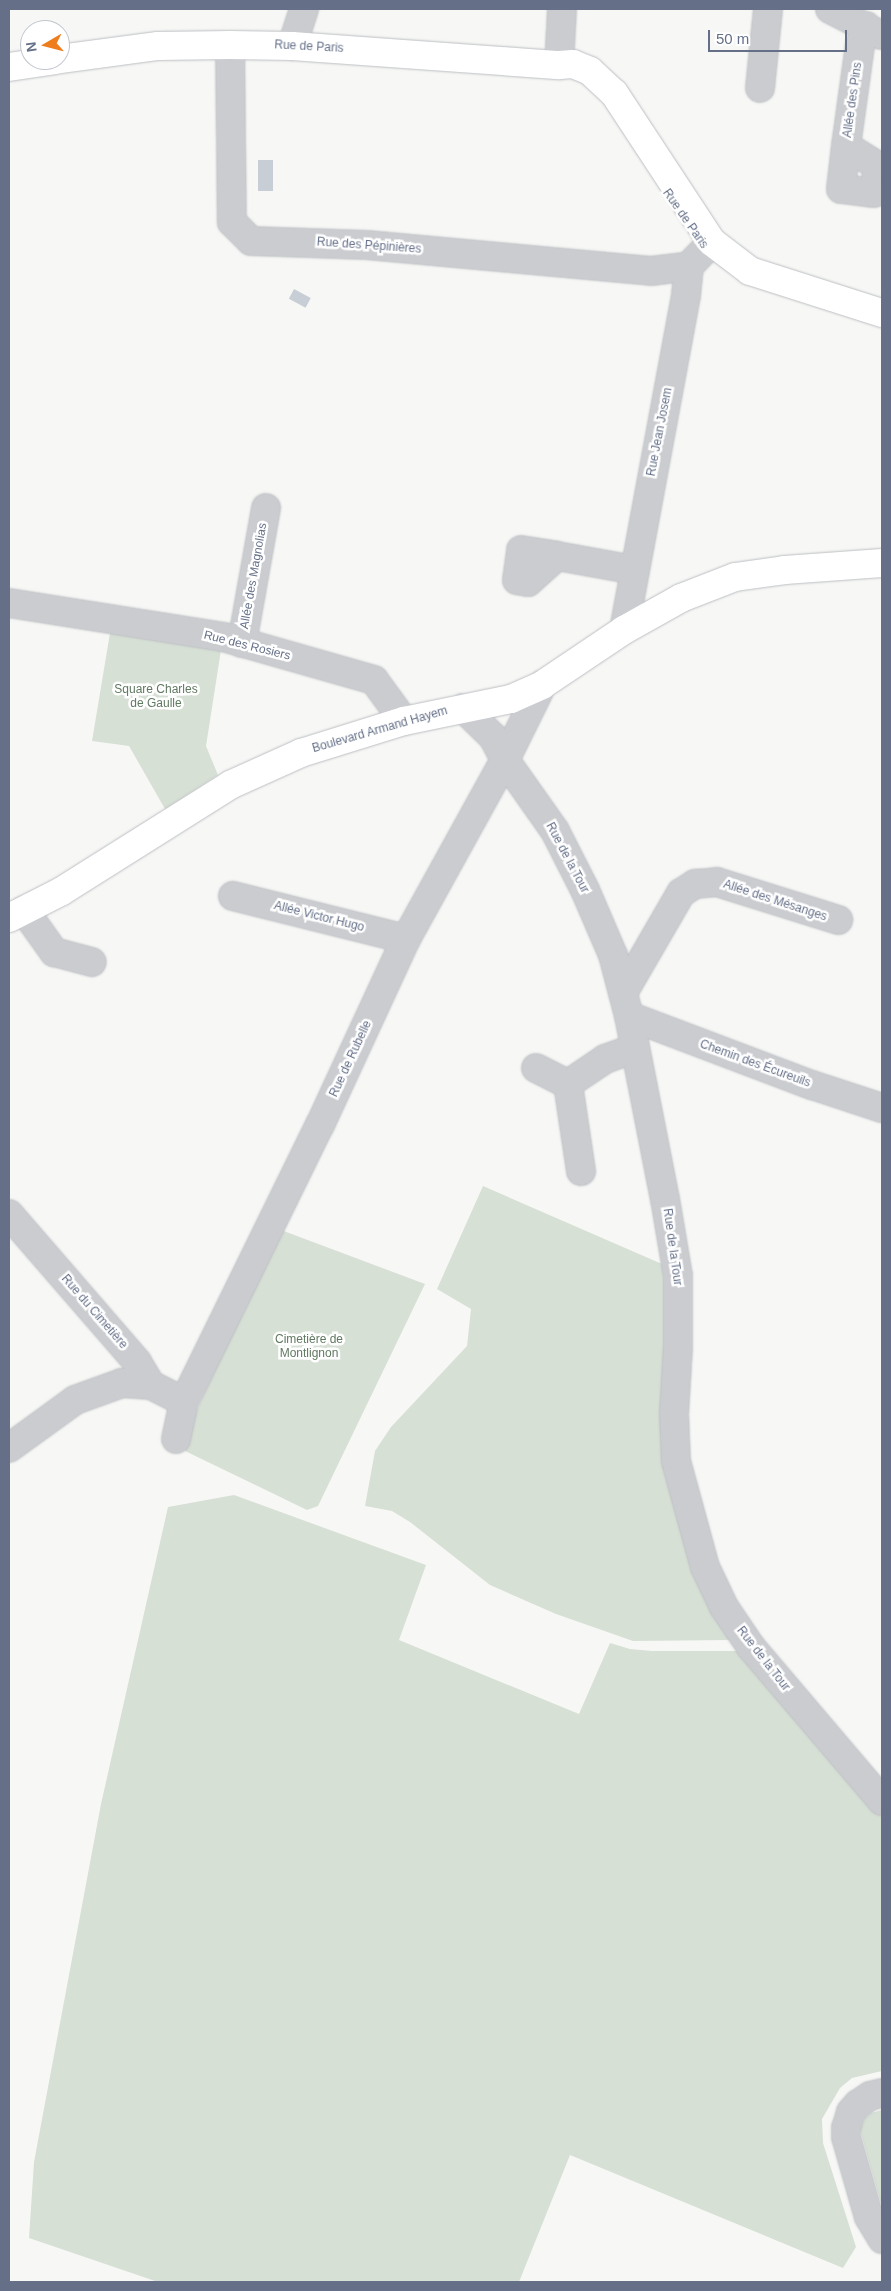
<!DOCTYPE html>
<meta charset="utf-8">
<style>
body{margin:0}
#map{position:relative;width:891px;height:2291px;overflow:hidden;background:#f7f8f5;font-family:Arial,sans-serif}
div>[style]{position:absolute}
.green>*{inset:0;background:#d7e0d5}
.water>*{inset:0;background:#c8ced5;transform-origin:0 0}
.roads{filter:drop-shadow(0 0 1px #bcbec3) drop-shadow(0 0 1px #bcbec3)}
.minor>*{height:28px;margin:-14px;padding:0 14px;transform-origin:14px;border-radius:14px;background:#caccd0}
.major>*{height:28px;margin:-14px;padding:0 14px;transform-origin:14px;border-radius:14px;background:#fff}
span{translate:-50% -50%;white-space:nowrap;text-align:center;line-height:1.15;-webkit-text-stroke:5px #fff;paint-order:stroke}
.street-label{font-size:12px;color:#657088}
.park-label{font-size:12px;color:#607961}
.frame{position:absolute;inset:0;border:10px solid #657088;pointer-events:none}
.north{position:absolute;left:20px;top:20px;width:50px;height:50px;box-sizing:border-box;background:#fff;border:1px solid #c1c6cf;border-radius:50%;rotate:262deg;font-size:14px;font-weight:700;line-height:20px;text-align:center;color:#657088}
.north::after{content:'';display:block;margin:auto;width:18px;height:22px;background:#ee7d1e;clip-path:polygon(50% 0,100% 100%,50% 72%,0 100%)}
.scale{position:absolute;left:708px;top:30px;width:139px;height:22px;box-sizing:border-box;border:2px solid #657088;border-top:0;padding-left:6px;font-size:15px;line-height:18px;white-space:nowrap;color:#657088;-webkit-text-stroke:4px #fff;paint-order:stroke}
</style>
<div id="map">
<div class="green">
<i style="clip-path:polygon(110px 633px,221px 650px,206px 746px,218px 775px,165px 809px,129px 746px,92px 741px)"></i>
<i style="clip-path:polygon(483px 1186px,662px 1264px,666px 1294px,661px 1437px,666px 1471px,733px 1640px,633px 1641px,556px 1614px,490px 1585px,410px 1522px,392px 1511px,365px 1506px,375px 1451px,391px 1427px,467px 1346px,471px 1309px,437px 1289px)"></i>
<i style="clip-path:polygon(281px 1230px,425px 1284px,318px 1506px,307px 1510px,185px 1451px,183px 1442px,238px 1317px)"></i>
<i style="clip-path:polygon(234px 1495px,426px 1565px,399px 1640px,579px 1714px,610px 1643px,630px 1649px,652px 1651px,742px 1651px,882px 1812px,882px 2071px,852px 2078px,840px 2088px,822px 2119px,823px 2143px,856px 2247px,843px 2268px,570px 2155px,519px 2282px,158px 2282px,29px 2238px,34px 2162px,101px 1804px,168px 1507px)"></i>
<i style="clip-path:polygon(882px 2110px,882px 2207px,860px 2130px,865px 2118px,871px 2113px)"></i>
</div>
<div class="water">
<i style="left:258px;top:160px;width:15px;height:31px"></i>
<i style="left:294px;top:289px;width:19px;height:11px;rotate:28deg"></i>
</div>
<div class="roads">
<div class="minor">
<i style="left:830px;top:9px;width:57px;rotate:27deg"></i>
<i style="left:230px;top:45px;width:177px;rotate:89.4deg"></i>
<i style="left:232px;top:222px;width:27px;rotate:45deg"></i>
<i style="left:251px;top:241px;width:116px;rotate:2deg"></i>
<i style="left:367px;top:245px;width:285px;rotate:5.2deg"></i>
<i style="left:651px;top:271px;width:38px;rotate:-7deg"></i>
<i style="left:689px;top:266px;width:33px;rotate:-46deg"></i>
<i style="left:292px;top:46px;width:39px;rotate:-72deg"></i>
<i style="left:559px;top:65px;width:56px;rotate:-86.9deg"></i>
<i style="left:760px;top:88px;width:79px;rotate:-84.2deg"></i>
<i style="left:846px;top:146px;width:38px;rotate:32deg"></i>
<i style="left:878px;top:166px;width:27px;rotate:98deg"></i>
<i style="left:874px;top:193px;width:33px;rotate:-173deg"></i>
<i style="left:841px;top:189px;width:43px;rotate:-83.4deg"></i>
<i style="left:846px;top:146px;width:102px;rotate:-82.1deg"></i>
<i style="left:860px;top:45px;width:20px;rotate:-72deg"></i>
<i style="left:557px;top:556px;width:39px;rotate:138deg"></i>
<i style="left:528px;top:582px;width:11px;rotate:-170deg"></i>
<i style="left:517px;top:580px;width:30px;rotate:-82deg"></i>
<i style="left:521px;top:550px;width:36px;rotate:9deg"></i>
<i style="left:557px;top:556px;width:79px;rotate:10.2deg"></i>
<i style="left:9px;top:603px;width:217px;rotate:9deg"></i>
<i style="left:223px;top:637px;width:157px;rotate:15.9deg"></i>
<i style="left:374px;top:680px;width:51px;rotate:53.8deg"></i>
<i style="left:624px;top:630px;width:341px;rotate:-79.5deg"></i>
<i style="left:686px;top:295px;width:29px;rotate:-84deg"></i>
<i style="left:242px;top:643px;width:137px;rotate:-79.9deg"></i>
<i style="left:463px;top:708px;width:42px;rotate:44deg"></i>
<i style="left:493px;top:737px;width:26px;rotate:62deg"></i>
<i style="left:505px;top:760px;width:87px;rotate:54.8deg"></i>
<i style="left:555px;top:831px;width:66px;rotate:63deg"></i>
<i style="left:585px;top:890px;width:71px;rotate:66.7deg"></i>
<i style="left:613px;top:955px;width:63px;rotate:75.3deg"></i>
<i style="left:629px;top:1016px;width:187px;rotate:78.9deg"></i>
<i style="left:665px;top:1199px;width:78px;rotate:80.4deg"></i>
<i style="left:678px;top:1276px;width:71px;rotate:90deg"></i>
<i style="left:678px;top:1347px;width:67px;rotate:93.4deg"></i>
<i style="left:674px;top:1414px;width:47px;rotate:87.6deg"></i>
<i style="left:676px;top:1461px;width:110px;rotate:74.7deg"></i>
<i style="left:705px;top:1567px;width:44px;rotate:64.6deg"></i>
<i style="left:724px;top:1607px;width:48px;rotate:56deg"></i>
<i style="left:751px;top:1647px;width:202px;rotate:49.6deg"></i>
<i style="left:233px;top:896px;width:178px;rotate:14deg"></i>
<i style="left:24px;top:910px;width:52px;rotate:54.5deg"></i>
<i style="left:54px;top:952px;width:39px;rotate:15deg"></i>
<i style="left:623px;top:993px;width:116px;rotate:-59.9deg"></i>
<i style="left:681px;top:893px;width:17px;rotate:-33deg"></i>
<i style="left:695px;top:884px;width:22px;rotate:-5deg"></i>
<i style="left:717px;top:882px;width:127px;rotate:17.4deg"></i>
<i style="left:629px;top:1016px;width:196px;rotate:20.7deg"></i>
<i style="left:812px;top:1085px;width:74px;rotate:18.2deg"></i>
<i style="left:536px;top:1068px;width:36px;rotate:27deg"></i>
<i style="left:568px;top:1084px;width:45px;rotate:-34deg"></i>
<i style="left:605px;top:1059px;width:32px;rotate:-20deg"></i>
<i style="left:568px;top:1084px;width:88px;rotate:81.5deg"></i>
<i style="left:9px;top:1214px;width:196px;rotate:49.1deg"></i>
<i style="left:137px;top:1362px;width:27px;rotate:59deg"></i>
<i style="left:151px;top:1385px;width:37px;rotate:27deg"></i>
<i style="left:176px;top:1439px;width:38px;rotate:-78deg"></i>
<i style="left:184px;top:1402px;width:309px;rotate:-63.9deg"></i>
<i style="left:320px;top:1125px;width:205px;rotate:-65.2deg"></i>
<i style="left:406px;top:939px;width:205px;rotate:-61.1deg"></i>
<i style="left:505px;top:760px;width:84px;rotate:-63.7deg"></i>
<i style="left:9px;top:1448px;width:82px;rotate:-36deg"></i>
<i style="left:75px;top:1400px;width:50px;rotate:-19.9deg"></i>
<i style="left:122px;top:1383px;width:29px;rotate:4deg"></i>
<i style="left:882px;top:2093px;width:12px;rotate:166deg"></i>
<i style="left:870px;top:2096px;width:14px;rotate:146deg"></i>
<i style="left:858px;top:2104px;width:11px;rotate:131deg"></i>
<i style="left:851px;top:2112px;width:17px;rotate:107deg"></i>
<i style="left:846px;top:2128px;width:9px;rotate:90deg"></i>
<i style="left:846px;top:2137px;width:83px;rotate:74deg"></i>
<i style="left:869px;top:2217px;width:26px;rotate:59deg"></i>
</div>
<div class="major">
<i style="left:60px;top:59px;width:99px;rotate:-7.6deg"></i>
<i style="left:158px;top:46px;width:72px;rotate:-0.8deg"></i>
<i style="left:230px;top:45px;width:62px;rotate:0.9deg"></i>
<i style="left:292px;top:46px;width:268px;rotate:4.1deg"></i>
<i style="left:559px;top:65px;width:14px;rotate:-4deg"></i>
<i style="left:573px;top:64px;width:18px;rotate:22deg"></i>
<i style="left:590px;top:71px;width:33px;rotate:43deg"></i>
<i style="left:614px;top:93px;width:178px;rotate:56.7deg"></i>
<i style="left:712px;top:242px;width:48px;rotate:37.3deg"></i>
<i style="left:750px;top:271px;width:139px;rotate:17.7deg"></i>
<i style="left:9px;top:67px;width:48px;rotate:-8.5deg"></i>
<i style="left:9px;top:918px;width:59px;rotate:-27deg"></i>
<i style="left:62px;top:891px;width:199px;rotate:-32.2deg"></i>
<i style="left:230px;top:785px;width:78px;rotate:-24.3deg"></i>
<i style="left:301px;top:753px;width:108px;rotate:-17.3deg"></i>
<i style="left:404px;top:721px;width:109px;rotate:-11.6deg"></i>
<i style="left:511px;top:699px;width:34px;rotate:-24deg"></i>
<i style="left:542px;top:685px;width:99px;rotate:-33.9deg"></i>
<i style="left:624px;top:630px;width:65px;rotate:-29.3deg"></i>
<i style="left:681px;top:598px;width:58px;rotate:-21.3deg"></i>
<i style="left:735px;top:577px;width:50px;rotate:-8deg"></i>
<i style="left:785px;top:570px;width:97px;rotate:-4.1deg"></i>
</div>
</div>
<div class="street-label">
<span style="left:309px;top:47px;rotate:3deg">Rue de Paris</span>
<span style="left:853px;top:100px;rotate:-82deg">Allée des Pins</span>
<span style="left:685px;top:219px;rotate:55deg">Rue de Paris</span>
<span style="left:369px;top:246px;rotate:4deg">Rue des Pépinières</span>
<span style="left:660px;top:432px;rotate:-79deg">Rue Jean Josem</span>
<span style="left:254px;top:576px;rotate:-80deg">Allée des Magnolias</span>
<span style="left:247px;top:646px;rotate:14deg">Rue des Rosiers</span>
<span style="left:380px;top:730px;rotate:-16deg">Boulevard Armand Hayem</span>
<span style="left:567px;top:858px;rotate:62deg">Rue de la Tour</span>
<span style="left:775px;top:901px;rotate:18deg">Allée des Mésanges</span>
<span style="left:319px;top:917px;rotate:14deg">Allée Victor Hugo</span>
<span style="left:351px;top:1059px;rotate:-65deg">Rue de Rubelle</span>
<span style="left:755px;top:1064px;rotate:20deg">Chemin des Écureuils</span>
<span style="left:672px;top:1247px;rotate:82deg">Rue de la Tour</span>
<span style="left:94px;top:1312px;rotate:49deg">Rue du Cimetière</span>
<span style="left:763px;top:1659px;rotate:52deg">Rue de la Tour</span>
</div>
<div class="park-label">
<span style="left:156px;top:697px">Square Charles<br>de Gaulle</span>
<span style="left:309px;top:1347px">Cimetière de<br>Montlignon</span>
</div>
<div class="frame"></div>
<div class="north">N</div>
<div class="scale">50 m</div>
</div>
